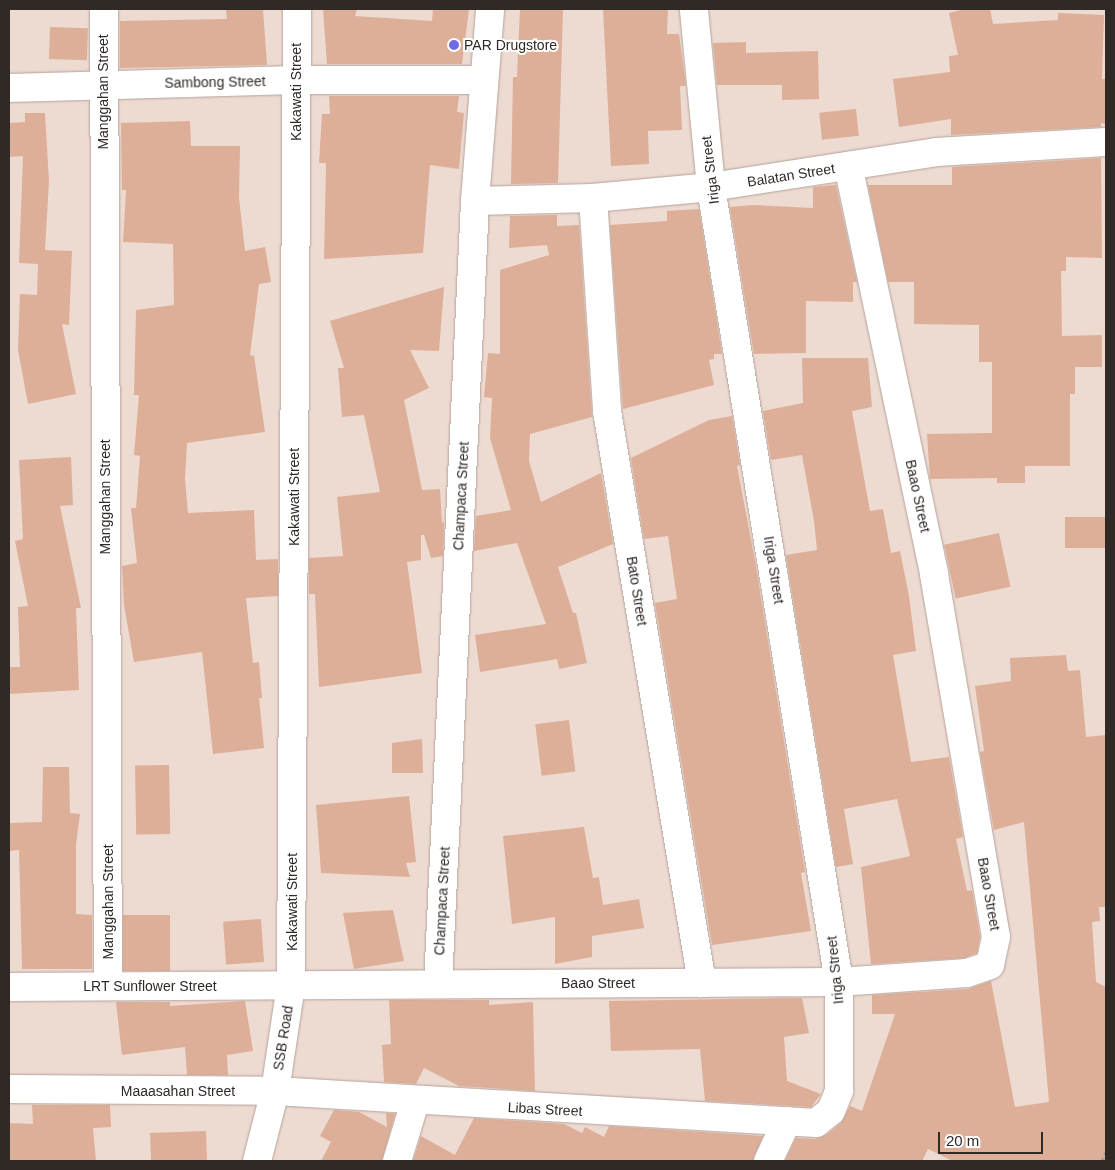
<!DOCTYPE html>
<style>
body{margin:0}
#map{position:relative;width:1115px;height:1170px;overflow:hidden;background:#eddad1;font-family:Helvetica,sans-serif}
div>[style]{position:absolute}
.building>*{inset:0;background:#deaf98;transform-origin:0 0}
.path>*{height:3px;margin-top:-1.5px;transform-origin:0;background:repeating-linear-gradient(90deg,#a89992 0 4px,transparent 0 6.5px)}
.roads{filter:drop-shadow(0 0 1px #b5a39b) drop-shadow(0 0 1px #b5a39b)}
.street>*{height:28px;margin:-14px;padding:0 14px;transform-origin:14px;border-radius:14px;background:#fff}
.dots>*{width:14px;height:14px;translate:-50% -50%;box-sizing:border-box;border:2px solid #fff;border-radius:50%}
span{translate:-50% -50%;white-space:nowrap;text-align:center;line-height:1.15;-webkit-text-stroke:4px #fff;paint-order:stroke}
.poi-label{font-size:14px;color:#302926}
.left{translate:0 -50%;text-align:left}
.street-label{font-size:14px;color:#302926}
.frame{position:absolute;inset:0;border:10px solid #302926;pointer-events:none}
.scale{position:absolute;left:938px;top:1132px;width:105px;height:22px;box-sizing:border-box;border:2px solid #302926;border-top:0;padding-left:6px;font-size:15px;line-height:18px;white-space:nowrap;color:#302926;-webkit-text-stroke:4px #fff;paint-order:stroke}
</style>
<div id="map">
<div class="building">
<i style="clip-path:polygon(226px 9px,263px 9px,267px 65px,120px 68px,120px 21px,227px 19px)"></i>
<i style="clip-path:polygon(323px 9px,357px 9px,355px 16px,432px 21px,433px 9px,469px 9px,462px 64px,327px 64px)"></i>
<i style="clip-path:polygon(520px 9px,563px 9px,558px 183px,511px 184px,513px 77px,517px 77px)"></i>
<i style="clip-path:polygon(603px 9px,668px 9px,667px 34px,679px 34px,686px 86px,680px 86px,682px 130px,648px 131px,649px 164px,611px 166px)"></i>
<i style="clip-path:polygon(965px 9px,990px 9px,993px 24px,1058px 20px,1058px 13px,1104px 15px,1102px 79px,1106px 79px,1106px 124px,1101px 123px,1101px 127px,951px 135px,951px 119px,899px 127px,893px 79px,950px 72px,949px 56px,958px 55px,949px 13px)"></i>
<i style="left:50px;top:27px;width:38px;height:32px;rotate:2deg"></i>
<i style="clip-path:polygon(746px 42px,746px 53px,818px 51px,819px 99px,782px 100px,782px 85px,717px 85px,713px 43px)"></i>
<i style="clip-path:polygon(329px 96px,459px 96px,457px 112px,464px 113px,459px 169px,430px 165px,423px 253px,324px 259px,326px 163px,319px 163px,322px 114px,330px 114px)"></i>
<i style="left:856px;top:109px;width:27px;height:37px;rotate:84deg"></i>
<i style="clip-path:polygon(25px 113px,45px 113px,49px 181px,45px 250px,72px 251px,69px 325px,62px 324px,76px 394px,28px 404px,18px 350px,20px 294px,37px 295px,38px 264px,19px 263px,23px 156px,9px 157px,9px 123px,25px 122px)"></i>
<i style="clip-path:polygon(190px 121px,191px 146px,240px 146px,239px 198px,245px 251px,265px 247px,271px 282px,259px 284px,250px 355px,254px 356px,265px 432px,187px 443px,185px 479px,188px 513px,254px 510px,256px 560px,278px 559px,278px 596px,246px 598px,253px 663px,259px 662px,262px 698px,259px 698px,264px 748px,213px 754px,202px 652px,134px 662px,124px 605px,122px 566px,137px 563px,131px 508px,136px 508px,140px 456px,134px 455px,139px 395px,134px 395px,136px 310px,174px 305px,173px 244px,123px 242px,126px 190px,122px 190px,121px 123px)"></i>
<i style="clip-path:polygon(1101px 158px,1102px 258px,1066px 257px,1066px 271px,1061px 271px,1062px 336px,1102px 335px,1102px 367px,1075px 367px,1075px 394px,1070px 394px,1070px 466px,1025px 466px,1025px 483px,997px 483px,997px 478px,930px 479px,927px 434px,992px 433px,992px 362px,979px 362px,979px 325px,914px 324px,914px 282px,888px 282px,868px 185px,952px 185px,952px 167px)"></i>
<i style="clip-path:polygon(836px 185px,857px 282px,853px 282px,853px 302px,806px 301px,806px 353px,754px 354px,730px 207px,753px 205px,813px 208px,813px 187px)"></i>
<i style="clip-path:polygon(699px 209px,722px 354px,714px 354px,714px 359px,709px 360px,714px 385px,623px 409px,610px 225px,667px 221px,667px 211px)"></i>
<i style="clip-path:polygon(557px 215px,557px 226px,579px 225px,592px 417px,530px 434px,529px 461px,541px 502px,601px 473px,613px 544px,558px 567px,573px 613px,576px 613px,587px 663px,559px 669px,557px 659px,480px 672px,475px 635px,546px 624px,517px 543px,474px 551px,476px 516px,511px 510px,490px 438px,492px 398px,484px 397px,488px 353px,500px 354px,500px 270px,549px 255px,547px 245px,509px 248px,510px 216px)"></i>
<i style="clip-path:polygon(444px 287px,439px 351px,410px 350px,429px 388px,404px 400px,422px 490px,440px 489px,442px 523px,444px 522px,443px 556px,431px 558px,424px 535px,421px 535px,421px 560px,407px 562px,422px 673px,319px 687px,315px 594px,309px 594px,309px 558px,343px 556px,337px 497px,380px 492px,364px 415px,342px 417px,338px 368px,344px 368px,330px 321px)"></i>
<i style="clip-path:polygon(802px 358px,868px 358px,872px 407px,852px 411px,870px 511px,883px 509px,891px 553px,900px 551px,909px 596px,916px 651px,893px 655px,911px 762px,949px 757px,963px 837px,956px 839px,967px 891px,972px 890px,980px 937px,977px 953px,964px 958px,871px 964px,861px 867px,910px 856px,897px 799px,844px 809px,853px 864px,836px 867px,786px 555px,817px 550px,814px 521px,802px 455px,771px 460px,763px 411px,803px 403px)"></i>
<i style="clip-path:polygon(732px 416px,740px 465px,737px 466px,755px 561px,805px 872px,801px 873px,811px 931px,712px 945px,655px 603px,677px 599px,668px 536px,644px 539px,631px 458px,709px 420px)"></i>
<i style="clip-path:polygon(71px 457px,73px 505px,60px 506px,81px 608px,76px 608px,79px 690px,9px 694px,9px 667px,20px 667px,18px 607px,28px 606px,15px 541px,23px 539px,19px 460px)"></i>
<i style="left:1106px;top:517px;width:31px;height:41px;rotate:90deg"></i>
<i style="left:999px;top:533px;width:55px;height:56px;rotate:78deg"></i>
<i style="clip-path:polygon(1066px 655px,1068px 671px,1080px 670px,1086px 737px,1106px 735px,1106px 907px,1099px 907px,1100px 921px,1092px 922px,1096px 982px,1106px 987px,1106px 1161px,953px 1161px,928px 1149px,922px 1161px,785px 1161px,796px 1138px,815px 1139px,826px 1135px,841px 1123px,850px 1106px,862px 1111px,895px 1014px,872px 1014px,872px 995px,968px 989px,991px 981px,1015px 1107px,1049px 1102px,1024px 822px,994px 830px,980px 752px,984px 751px,975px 686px,1011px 681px,1010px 658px)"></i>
<i style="left:569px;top:720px;width:52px;height:34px;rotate:83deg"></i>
<i style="clip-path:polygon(422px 739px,423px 773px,392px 773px,392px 743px)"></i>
<i style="left:169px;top:765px;width:69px;height:34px;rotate:89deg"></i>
<i style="clip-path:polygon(43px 767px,69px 767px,70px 813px,80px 814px,76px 844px,76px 914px,92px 915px,92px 969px,22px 969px,19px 850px,9px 851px,9px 823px,42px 822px)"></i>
<i style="clip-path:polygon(409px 796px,416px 862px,406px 863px,410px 877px,321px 873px,316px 805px)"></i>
<i style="clip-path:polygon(584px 827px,593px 878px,599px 877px,603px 905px,639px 899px,644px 928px,592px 936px,592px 957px,555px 964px,555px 917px,512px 924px,503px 836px)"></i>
<i style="clip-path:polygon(393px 910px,404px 961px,354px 969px,343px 913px)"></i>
<i style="left:123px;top:915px;width:47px;height:56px"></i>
<i style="left:261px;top:919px;width:43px;height:38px;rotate:86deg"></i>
<i style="clip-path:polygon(802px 998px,809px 1033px,784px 1037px,787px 1081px,821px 1094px,811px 1107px,705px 1101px,700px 1049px,611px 1051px,609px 1001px)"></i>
<i style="clip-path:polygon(389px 1000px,489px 1000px,489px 1005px,533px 1002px,535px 1091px,459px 1086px,424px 1068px,416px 1084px,384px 1082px,382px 1045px,391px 1044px)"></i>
<i style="clip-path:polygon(245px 1001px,253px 1051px,227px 1055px,228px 1075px,187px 1075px,185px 1047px,122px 1055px,116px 1002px,170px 1002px,170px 1006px)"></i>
<i style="clip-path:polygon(32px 1105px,110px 1105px,111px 1127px,93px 1128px,96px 1161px,9px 1161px,9px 1123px,33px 1124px)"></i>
<i style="clip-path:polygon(334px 1110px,359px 1112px,387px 1127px,386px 1113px,395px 1114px,382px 1161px,321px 1161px,331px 1142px,320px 1136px)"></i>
<i style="clip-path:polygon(474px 1118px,564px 1124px,582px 1133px,585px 1127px,604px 1137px,609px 1126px,763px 1136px,753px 1161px,413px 1161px,421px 1136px,455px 1155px)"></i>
<i style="left:206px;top:1131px;width:30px;height:56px;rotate:88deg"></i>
</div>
<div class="path">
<i style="left:1102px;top:1161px;width:10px;rotate:-66deg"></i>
</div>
<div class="roads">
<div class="street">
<i style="left:104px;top:9px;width:977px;rotate:89.77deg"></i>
<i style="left:9px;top:88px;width:287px;rotate:-1.6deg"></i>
<i style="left:296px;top:80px;width:186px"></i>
<i style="left:593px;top:198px;width:213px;rotate:86.2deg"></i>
<i style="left:607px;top:411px;width:580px;rotate:80.57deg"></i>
<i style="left:475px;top:201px;width:118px;rotate:-1.5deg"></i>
<i style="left:593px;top:198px;width:119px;rotate:-5.3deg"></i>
<i style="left:711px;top:187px;width:228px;rotate:-8.8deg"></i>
<i style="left:936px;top:152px;width:170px;rotate:-3.4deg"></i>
<i style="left:438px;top:984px;width:784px;rotate:-87.29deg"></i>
<i style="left:475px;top:201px;width:193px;rotate:-85.5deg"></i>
<i style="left:9px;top:987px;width:830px;rotate:-0.35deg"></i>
<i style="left:839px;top:982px;width:128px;rotate:-4deg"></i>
<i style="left:967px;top:973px;width:24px;rotate:-19deg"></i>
<i style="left:990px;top:965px;width:29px;rotate:-78deg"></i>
<i style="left:996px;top:937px;width:369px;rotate:-99.7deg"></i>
<i style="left:934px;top:573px;width:416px;rotate:-101.9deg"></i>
<i style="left:9px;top:1089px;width:266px;rotate:0.4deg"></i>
<i style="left:275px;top:1091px;width:542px;rotate:3.39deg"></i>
<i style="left:816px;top:1123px;width:19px;rotate:-39deg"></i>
<i style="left:831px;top:1111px;width:22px;rotate:-68deg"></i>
<i style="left:839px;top:1091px;width:109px;rotate:-90deg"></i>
<i style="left:839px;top:982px;width:805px;rotate:-99.15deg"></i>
<i style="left:711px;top:187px;width:179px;rotate:-95.5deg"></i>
<i style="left:257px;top:1161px;width:72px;rotate:-75.6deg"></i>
<i style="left:275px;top:1091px;width:107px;rotate:-81.4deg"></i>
<i style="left:291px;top:985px;width:976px;rotate:-89.65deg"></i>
<i style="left:397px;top:1161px;width:62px;rotate:-73deg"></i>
<i style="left:768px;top:1161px;width:44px;rotate:-64.6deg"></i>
</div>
</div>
<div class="dots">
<i style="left:454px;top:45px;background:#6f6ae4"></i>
</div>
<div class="poi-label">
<span class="left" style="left:464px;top:45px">PAR Drugstore</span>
</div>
<div class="street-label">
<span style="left:215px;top:82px;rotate:-1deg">Sambong Street</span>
<span style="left:103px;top:92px;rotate:-90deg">Manggahan Street</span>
<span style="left:296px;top:92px;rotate:-90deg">Kakawati Street</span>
<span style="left:710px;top:170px;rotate:-97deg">Iriga Street</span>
<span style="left:791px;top:175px;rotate:-9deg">Balatan Street</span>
<span style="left:461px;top:496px;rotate:-87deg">Champaca Street</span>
<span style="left:918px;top:496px;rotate:78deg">Baao Street</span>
<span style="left:105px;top:497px;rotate:-90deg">Manggahan Street</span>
<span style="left:294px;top:497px;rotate:-90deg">Kakawati Street</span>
<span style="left:774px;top:570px;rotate:81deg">Iriga Street</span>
<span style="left:637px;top:591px;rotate:81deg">Bato Street</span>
<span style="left:989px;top:894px;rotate:80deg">Baao Street</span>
<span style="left:442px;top:901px;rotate:-87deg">Champaca Street</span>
<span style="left:108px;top:902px;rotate:-90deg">Manggahan Street</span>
<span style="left:292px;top:902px;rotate:-90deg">Kakawati Street</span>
<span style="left:835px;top:970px;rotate:-96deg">Iriga Street</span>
<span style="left:598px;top:983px">Baao Street</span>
<span style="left:150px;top:986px">LRT Sunflower Street</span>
<span style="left:283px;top:1038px;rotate:-81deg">SSB Road</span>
<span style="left:178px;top:1091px">Maaasahan Street</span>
<span style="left:545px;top:1109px;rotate:3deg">Libas Street</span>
</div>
<div class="frame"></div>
<div class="scale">20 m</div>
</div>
